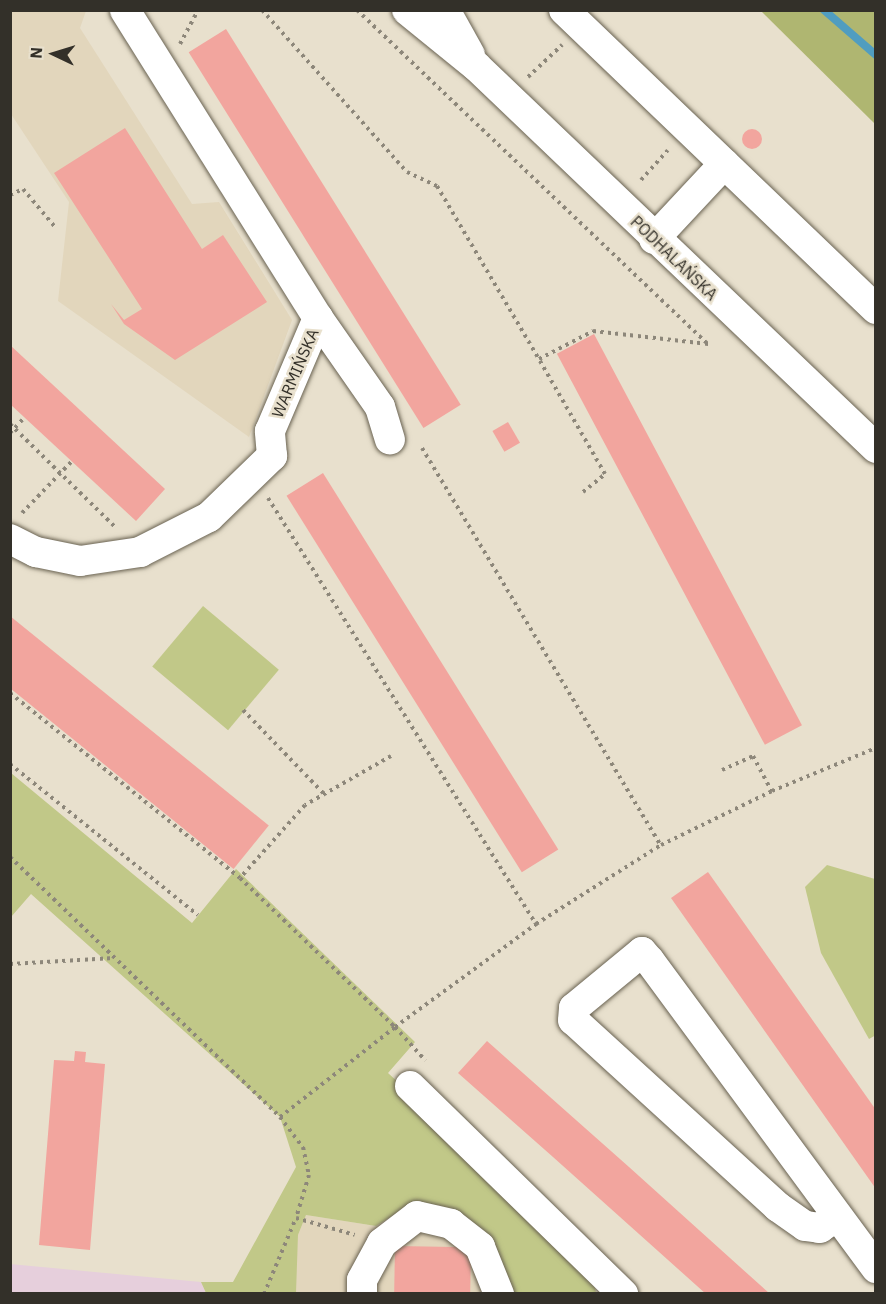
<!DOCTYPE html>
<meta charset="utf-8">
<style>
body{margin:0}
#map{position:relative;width:886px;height:1304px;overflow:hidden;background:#e8e0cd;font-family:"IBM Plex Sans",sans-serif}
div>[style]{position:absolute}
.built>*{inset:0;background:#e2d6bc}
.education>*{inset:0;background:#e6cfdc}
.green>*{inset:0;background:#c1c888;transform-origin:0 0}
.forest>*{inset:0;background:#afb671}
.stream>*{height:8px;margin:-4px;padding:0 4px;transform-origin:4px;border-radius:4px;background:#509dc0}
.building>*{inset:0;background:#f2a59e;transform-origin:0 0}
.round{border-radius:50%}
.path>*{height:4px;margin-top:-2px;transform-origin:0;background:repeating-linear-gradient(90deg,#8d877a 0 3px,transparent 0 7.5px)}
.roads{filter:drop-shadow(0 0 2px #696251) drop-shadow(0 0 2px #696251)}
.minor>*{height:30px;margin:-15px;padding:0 15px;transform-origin:15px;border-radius:15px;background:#fff}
span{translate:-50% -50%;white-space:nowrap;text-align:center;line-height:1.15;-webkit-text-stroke:5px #e8e0cd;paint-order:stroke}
.street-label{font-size:16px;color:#333029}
.frame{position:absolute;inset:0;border:12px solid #333029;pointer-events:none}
.north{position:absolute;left:24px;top:24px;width:60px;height:60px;-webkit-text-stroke:4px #e8e0cd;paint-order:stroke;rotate:274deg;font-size:16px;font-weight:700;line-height:24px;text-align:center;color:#333029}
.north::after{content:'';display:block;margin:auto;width:21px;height:27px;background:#333029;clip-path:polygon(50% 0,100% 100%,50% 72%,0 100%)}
</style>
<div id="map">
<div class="built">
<i style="clip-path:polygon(10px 11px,86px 11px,80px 28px,192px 204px,219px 202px,292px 320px,249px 437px,58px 301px,69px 202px,11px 114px)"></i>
<i style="clip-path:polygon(412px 1204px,439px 1205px,482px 1229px,495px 1243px,510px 1293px,293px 1294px,298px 1235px,306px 1215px,376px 1226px)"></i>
</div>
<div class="education">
<i style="clip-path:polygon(10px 1264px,201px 1282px,206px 1293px,11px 1293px)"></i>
</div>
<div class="green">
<i style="left:203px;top:606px;width:99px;height:79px;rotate:40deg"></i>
<i style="clip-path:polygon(11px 773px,192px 923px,236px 869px,415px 1042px,388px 1073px,590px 1258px,596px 1293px,510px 1293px,495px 1243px,482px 1229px,439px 1205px,412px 1204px,376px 1226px,306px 1215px,298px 1235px,296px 1293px,206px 1293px,201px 1282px,233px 1282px,296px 1167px,280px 1117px,31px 894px,11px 917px)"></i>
<i style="clip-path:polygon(827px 865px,875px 879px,876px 1035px,869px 1039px,821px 953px,805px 887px)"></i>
</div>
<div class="forest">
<i style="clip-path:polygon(761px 11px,875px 11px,875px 124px)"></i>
</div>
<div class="stream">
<i style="left:824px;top:10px;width:69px;rotate:40.9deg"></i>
</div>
<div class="building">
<i style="left:226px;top:29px;width:443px;height:44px;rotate:58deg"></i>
<i style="clip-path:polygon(125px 128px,202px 249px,223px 235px,267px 302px,175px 360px,124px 324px,111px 304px,124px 320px,142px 309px,54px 173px)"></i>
<i class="round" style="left:742px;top:129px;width:20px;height:20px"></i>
<i style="left:594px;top:334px;width:443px;height:42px;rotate:62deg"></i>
<i style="clip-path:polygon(10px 345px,165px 489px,136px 521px,10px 404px)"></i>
<i style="left:508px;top:422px;width:24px;height:18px;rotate:60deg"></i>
<i style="left:323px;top:473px;width:444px;height:43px;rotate:58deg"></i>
<i style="left:10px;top:616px;width:333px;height:56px;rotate:39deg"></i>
<i style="clip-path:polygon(708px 872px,876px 1110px,876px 1189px,671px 898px)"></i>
<i style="clip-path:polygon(487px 1041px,629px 1167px,770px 1294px,706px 1294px,553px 1157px,458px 1073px)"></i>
<i style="clip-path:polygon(75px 1051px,86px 1052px,85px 1062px,105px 1064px,90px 1250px,39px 1245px,54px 1060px,74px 1061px)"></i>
<i style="left:395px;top:1246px;width:76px;height:48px;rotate:1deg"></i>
</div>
<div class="path">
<i style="left:262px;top:10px;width:217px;rotate:48.2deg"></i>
<i style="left:407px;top:172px;width:33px;rotate:25deg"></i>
<i style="left:437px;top:186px;width:201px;rotate:59.5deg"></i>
<i style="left:357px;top:10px;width:486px;rotate:43.6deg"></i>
<i style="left:180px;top:44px;width:38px;rotate:-62deg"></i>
<i style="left:528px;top:77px;width:47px;rotate:-43.3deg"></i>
<i style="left:641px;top:180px;width:40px;rotate:-48deg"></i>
<i style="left:10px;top:195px;width:14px;rotate:-25deg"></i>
<i style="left:23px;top:189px;width:51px;rotate:49.8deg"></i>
<i style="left:10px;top:424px;width:147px;rotate:44.4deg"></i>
<i style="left:10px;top:433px;width:19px;rotate:-47deg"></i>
<i style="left:422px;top:448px;width:463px;rotate:59deg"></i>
<i style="left:661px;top:845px;width:123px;rotate:-25.9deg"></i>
<i style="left:583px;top:492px;width:28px;rotate:-39deg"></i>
<i style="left:605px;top:474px;width:133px;rotate:-119.9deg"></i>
<i style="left:539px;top:359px;width:61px;rotate:-27.4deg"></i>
<i style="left:593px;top:331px;width:116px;rotate:6.4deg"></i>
<i style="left:268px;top:498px;width:503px;rotate:57.83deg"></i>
<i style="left:22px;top:513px;width:71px;rotate:-46.1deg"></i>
<i style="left:10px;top:693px;width:295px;rotate:38.8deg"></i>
<i style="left:243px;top:710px;width:117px;rotate:46deg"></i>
<i style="left:391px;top:756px;width:99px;rotate:150.3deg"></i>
<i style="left:305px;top:805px;width:98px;rotate:131.7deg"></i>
<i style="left:240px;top:878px;width:215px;rotate:43.9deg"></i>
<i style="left:395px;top:1027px;width:175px;rotate:-36.1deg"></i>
<i style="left:536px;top:924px;width:148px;rotate:-32.3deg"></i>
<i style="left:10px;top:764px;width:241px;rotate:38.8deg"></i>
<i style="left:722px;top:770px;width:34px;rotate:-24deg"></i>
<i style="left:753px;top:756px;width:40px;rotate:62deg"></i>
<i style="left:772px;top:791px;width:113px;rotate:-22.5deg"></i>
<i style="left:10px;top:857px;width:375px;rotate:43.9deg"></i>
<i style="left:280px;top:1117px;width:38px;rotate:53deg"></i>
<i style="left:303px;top:1147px;width:29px;rotate:78deg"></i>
<i style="left:309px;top:1175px;width:45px;rotate:106.8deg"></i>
<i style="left:296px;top:1218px;width:61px;rotate:16.1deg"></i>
<i style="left:10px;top:964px;width:104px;rotate:-3.3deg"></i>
<i style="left:280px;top:1117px;width:146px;rotate:-38deg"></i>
<i style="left:395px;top:1027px;width:45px;rotate:47.7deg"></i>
<i style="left:264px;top:1294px;width:82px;rotate:-67.2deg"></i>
</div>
<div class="roads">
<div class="minor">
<i style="left:407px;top:10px;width:89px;rotate:39.1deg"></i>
<i style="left:476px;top:66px;width:553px;rotate:43.68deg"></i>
<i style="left:445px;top:10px;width:51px;rotate:60.9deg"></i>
<i style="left:564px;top:10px;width:432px;rotate:43.8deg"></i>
<i style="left:654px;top:239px;width:103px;rotate:-47deg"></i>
<i style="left:318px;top:318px;width:108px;rotate:55.1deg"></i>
<i style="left:380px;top:407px;width:34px;rotate:73deg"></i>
<i style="left:10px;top:539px;width:29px;rotate:27deg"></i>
<i style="left:36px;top:552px;width:45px;rotate:11.6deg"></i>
<i style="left:80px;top:561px;width:61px;rotate:-8.5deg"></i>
<i style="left:140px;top:552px;width:77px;rotate:-26.9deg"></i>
<i style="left:209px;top:517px;width:88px;rotate:-44.1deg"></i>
<i style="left:272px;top:456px;width:25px;rotate:-95deg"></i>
<i style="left:270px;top:431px;width:123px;rotate:-67deg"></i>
<i style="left:318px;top:318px;width:363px;rotate:-122.1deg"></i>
<i style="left:410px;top:1086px;width:298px;rotate:44.3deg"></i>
<i style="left:837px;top:1216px;width:21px;rotate:145deg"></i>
<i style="left:820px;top:1228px;width:15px;rotate:-172deg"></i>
<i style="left:805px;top:1226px;width:33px;rotate:-145deg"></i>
<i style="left:778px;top:1207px;width:277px;rotate:-137.6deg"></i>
<i style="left:573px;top:1020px;width:12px;rotate:-85deg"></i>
<i style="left:574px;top:1008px;width:88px;rotate:-39.5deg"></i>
<i style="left:642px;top:952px;width:11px;rotate:49deg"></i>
<i style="left:649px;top:960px;width:383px;rotate:53.6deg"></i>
<i style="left:362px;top:1294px;width:14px;rotate:-90deg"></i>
<i style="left:362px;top:1280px;width:42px;rotate:-61.6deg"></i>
<i style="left:382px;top:1243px;width:44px;rotate:-37.6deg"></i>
<i style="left:417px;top:1216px;width:35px;rotate:13deg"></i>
<i style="left:451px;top:1224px;width:37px;rotate:38deg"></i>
<i style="left:480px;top:1247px;width:51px;rotate:68deg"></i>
</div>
</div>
<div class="street-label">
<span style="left:674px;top:258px;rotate:44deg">PODHALAŃSKA</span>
<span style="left:295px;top:373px;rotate:-67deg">WARMIŃSKA</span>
</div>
<div class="frame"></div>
<div class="north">N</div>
</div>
